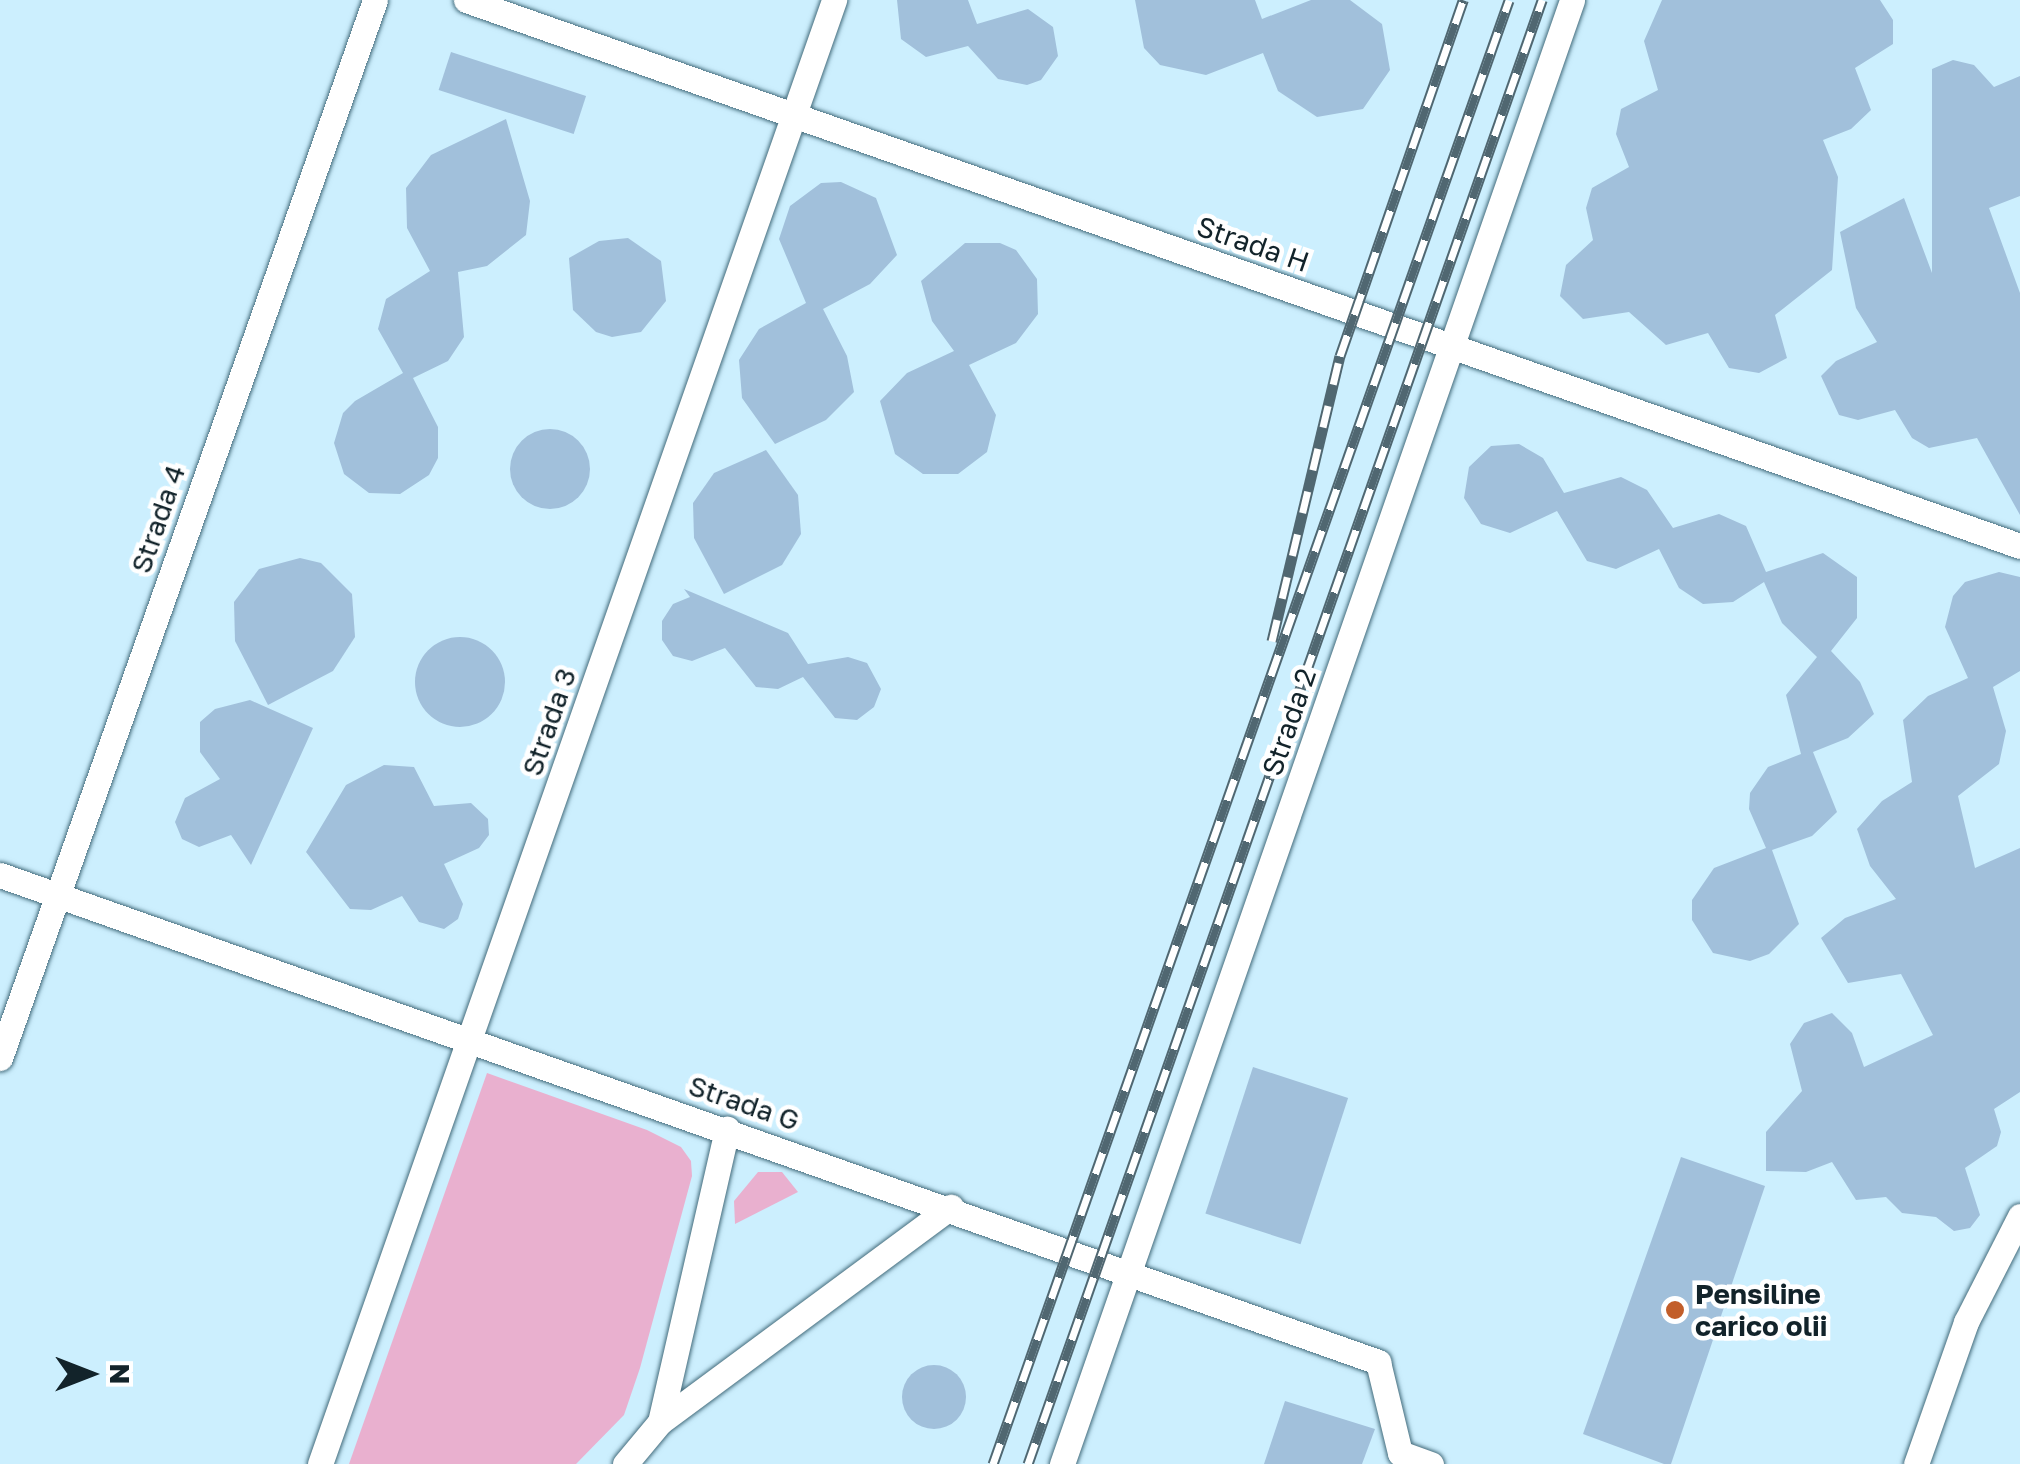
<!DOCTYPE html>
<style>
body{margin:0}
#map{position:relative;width:2020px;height:1464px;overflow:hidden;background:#cceffe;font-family:"Golos Text",sans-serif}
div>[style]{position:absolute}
.green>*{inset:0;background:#e9b0cf}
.building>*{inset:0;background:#a1c0db;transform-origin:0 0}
.round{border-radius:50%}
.roads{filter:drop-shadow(0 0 2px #436b7b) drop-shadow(0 0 2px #436b7b)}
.lane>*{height:25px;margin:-12.5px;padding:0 12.5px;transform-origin:12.5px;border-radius:12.5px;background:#fff}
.rail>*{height:11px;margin-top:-5.5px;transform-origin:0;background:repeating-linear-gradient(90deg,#fff 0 22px,#506771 0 44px);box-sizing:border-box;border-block:2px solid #506771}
.dots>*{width:28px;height:28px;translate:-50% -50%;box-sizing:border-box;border:5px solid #fff;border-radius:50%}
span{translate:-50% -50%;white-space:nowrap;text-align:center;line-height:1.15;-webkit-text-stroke:9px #fff;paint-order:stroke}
.street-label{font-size:28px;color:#12232a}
.poi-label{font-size:28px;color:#12232a;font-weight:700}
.left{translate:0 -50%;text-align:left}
.north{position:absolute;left:40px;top:1324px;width:100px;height:100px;-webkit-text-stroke:8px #fff;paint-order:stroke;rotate:90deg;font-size:28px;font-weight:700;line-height:40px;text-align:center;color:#12232a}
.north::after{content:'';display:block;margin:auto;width:35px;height:45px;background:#12232a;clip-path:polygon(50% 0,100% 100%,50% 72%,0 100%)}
</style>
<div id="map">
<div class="green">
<i style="clip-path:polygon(487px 1073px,647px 1130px,681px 1147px,691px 1161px,692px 1176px,640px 1368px,624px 1415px,576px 1464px,349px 1464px)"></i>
<i style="clip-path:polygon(758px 1172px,782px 1172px,798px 1192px,735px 1224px,734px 1201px)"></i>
</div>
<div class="building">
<i style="clip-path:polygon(897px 0,968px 0,977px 24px,1028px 9px,1053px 27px,1058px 56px,1041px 80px,1027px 85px,998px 79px,968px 46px,926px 57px,901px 39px)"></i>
<i style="clip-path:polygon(1135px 0,1255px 0,1262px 19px,1311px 0,1350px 0,1382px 24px,1390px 70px,1363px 109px,1317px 117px,1278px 91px,1263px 53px,1206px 75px,1160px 65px,1144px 48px)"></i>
<i style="clip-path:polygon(1662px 0,1880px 0,1893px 20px,1893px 44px,1855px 68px,1871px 110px,1851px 129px,1823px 140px,1838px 177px,1832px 270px,1775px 315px,1787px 358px,1759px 373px,1729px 368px,1708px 333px,1666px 345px,1629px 312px,1583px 319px,1560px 296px,1566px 265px,1593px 240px,1586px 208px,1592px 188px,1629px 167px,1616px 134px,1621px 109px,1658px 90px,1644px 41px)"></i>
<i style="left:451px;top:52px;width:142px;height:40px;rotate:18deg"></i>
<i style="clip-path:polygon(1953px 60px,1974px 65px,1994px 87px,2020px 76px,2020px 196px,1989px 208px,2020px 293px,2020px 515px,1977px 438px,1929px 448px,1912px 438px,1895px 410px,1858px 420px,1839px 415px,1821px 376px,1836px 361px,1877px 342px,1856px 308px,1840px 232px,1904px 198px,1932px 273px,1932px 69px)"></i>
<i style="clip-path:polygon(506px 119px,530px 201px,526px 235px,487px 266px,458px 272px,464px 337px,448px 361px,413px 378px,438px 427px,438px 458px,429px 475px,400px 494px,369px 493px,344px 474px,334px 443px,343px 413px,355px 401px,403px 373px,378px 329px,386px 299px,430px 271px,407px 228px,406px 188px,431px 155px)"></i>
<i style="clip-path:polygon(841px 182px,876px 198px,897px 255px,870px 284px,823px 309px,847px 356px,854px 392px,826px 420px,775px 444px,742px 398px,739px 360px,759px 329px,806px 303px,779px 239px,790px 206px,821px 183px)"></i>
<i style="clip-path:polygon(628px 238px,661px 261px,666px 301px,641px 332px,612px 337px,596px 332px,573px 310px,569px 258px,599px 241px)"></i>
<i style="clip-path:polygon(965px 243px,1000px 243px,1016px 250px,1037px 279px,1038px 314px,1016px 343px,969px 365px,996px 415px,987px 452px,958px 474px,923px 474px,895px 454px,880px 401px,907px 373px,954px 351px,932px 321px,921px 281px)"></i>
<i class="round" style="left:510px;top:429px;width:80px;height:80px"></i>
<i style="clip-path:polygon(1519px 444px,1543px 458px,1564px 493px,1621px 477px,1647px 490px,1673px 528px,1719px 514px,1746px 526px,1766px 572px,1823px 553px,1857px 577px,1857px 618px,1831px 651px,1860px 682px,1874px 714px,1848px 738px,1813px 752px,1837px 812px,1812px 836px,1772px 850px,1799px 924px,1769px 954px,1750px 961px,1713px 953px,1692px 920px,1692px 900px,1714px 868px,1766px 848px,1749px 809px,1750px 793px,1768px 767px,1801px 754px,1786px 695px,1817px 657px,1782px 623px,1764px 582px,1733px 602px,1703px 604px,1679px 588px,1659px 549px,1616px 569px,1587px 561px,1557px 511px,1510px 533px,1481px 524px,1464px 498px,1469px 467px,1491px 446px)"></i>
<i style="clip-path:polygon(766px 450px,798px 495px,801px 534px,782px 565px,724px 594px,694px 538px,693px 503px,714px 473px)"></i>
<i style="clip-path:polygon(300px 558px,321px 563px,352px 594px,355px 637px,333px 671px,268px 705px,235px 641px,234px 602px,259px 569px)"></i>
<i style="clip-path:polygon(1999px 572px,2020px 577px,2020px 671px,1993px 687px,2006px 731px,1999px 764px,1958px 796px,1975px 868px,2020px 848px,2020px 1092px,1994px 1109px,2001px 1132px,1997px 1146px,1965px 1168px,1980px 1215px,1970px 1228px,1954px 1231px,1936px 1217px,1902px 1213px,1886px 1197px,1856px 1200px,1832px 1162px,1806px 1172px,1766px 1171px,1766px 1132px,1802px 1091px,1790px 1044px,1804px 1023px,1832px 1013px,1852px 1033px,1864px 1067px,1933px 1035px,1901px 974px,1848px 983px,1821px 938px,1845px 918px,1896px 899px,1870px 866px,1857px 829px,1882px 801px,1912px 782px,1903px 720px,1928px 696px,1968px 678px,1945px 627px,1953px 596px,1965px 582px)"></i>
<i style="clip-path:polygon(684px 589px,788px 633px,808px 664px,848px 657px,867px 663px,881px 689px,874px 707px,857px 720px,835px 718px,803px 677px,778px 689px,756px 687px,725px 648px,692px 661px,673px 656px,662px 640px,662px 621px,673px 604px,690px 597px)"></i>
<i class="round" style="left:415px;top:637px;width:90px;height:90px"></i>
<i style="clip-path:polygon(250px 700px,313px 728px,251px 865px,231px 835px,199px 847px,182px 839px,175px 822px,185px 798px,220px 779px,200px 752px,200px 722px,215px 709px)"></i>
<i style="clip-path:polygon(384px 765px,414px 767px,434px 806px,471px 803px,488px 819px,489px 835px,479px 848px,444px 864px,463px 904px,458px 919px,444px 929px,419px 922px,402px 896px,371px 910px,350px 909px,306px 852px,346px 785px)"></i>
<i style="left:1253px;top:1067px;width:100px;height:154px;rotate:18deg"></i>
<i style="clip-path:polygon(1681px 1157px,1765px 1186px,1671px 1464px,1664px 1464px,1583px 1434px)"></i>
<i class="round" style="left:902px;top:1365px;width:64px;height:64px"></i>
<i style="clip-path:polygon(1285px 1401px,1375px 1429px,1362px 1464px,1264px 1464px)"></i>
</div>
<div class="roads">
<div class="lane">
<i style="left:466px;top:0;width:1647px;rotate:19.36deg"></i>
<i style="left:0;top:875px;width:1462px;rotate:19.46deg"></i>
<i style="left:1378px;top:1362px;width:94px;rotate:76.4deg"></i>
<i style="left:0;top:1058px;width:1122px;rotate:-70.48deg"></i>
<i style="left:660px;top:1422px;width:301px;rotate:-77.1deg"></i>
<i style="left:1400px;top:1453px;width:33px;rotate:20deg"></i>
<i style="left:320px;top:1464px;width:1552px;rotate:-70.65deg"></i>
<i style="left:625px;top:1464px;width:55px;rotate:-50.2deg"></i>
<i style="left:660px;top:1422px;width:362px;rotate:-36.5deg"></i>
<i style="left:1062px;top:1464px;width:1550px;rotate:-70.79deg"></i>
<i style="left:1916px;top:1464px;width:151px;rotate:-70.6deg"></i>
<i style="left:1966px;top:1322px;width:119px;rotate:-63deg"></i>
</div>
</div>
<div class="rail">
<i style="left:1272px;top:641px;width:293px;rotate:-76.6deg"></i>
<i style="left:1340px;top:356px;width:377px;rotate:-70.9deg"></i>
<i style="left:993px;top:1464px;width:1552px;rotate:-70.58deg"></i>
<i style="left:1028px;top:1464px;width:1552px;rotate:-70.65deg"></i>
</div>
<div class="dots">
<i style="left:1675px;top:1310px;background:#c25e2a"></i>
</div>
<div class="street-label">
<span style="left:1253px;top:244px;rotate:19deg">Strada H</span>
<span style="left:158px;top:519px;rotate:-71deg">Strada 4</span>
<span style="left:549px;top:722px;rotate:-71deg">Strada 3</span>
<span style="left:1289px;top:722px;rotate:-71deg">Strada 2</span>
<span style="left:744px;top:1103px;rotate:19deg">Strada G</span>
</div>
<div class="poi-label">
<span class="left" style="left:1695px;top:1310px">Pensiline<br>carico olii</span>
</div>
<div class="north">N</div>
</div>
